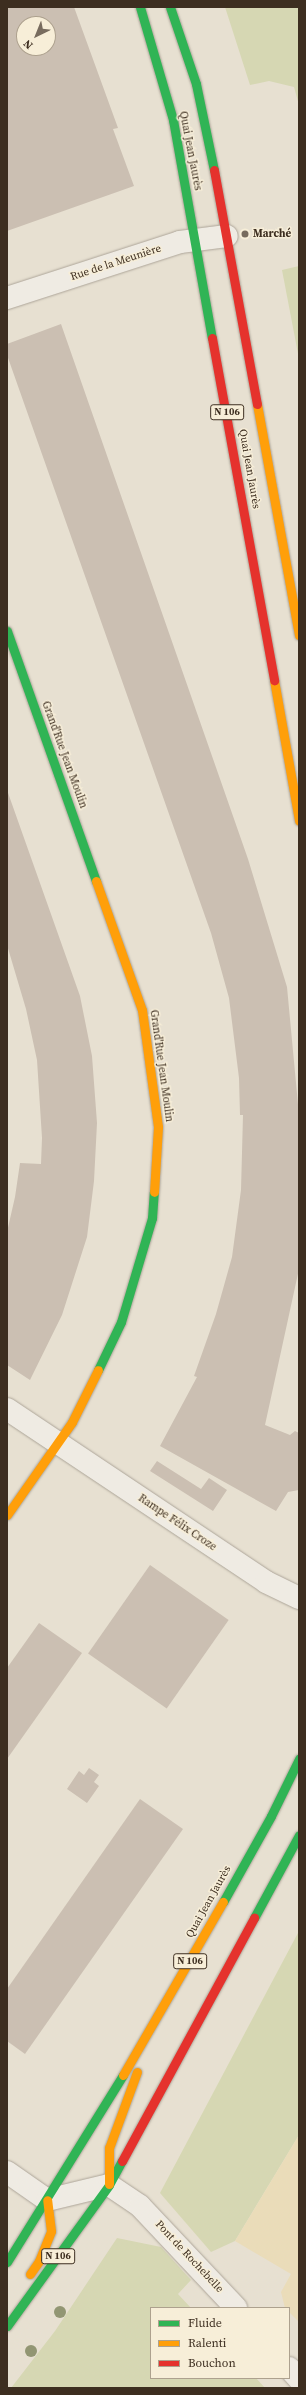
<!DOCTYPE html>
<meta charset="utf-8">
<style>
body{margin:0}
#map{position:relative;width:306px;height:2395px;overflow:hidden;background:#e7e0d1;font-family:"Source Serif 4",serif}
div>[style]{position:absolute}
.green>*{inset:0;background:#d6d7b3}
.sand>*{inset:0;background:#eadcb9}
.building>*{inset:0;background:#cbbfb2;transform-origin:0 0}
.roads{filter:drop-shadow(0 0 1px #ada599) drop-shadow(0 0 1px #ada599)}
.street>*{height:22px;margin:-11px;padding:0 11px;transform-origin:11px;border-radius:11px;background:#efebe3}
.fast>*{height:9px;margin:-4.5px;padding:0 4.5px;transform-origin:4.5px;border-radius:4.5px;background:#30b455}
.slow>*{height:9px;margin:-4.5px;padding:0 4.5px;transform-origin:4.5px;border-radius:4.5px;background:#ff9f0a}
.jam>*{height:9px;margin:-4.5px;padding:0 4.5px;transform-origin:4.5px;border-radius:4.5px;background:#e5322d}
.trees>*{width:12px;height:12px;margin:-6px;border-radius:50%;background:#929673}
.dots>*{width:11px;height:11px;translate:-50% -50%;box-sizing:border-box;border:2px solid #f7eed8;border-radius:50%}
span{translate:-50% -50%;white-space:nowrap;text-align:center;line-height:1.15;-webkit-text-stroke:3px #f7eed8;paint-order:stroke}
.shield-label span{padding:1px 3px;background:#f7eed8;border:1px solid;border-radius:3px;-webkit-text-stroke-width:0}
.shield-label{font-size:10px;color:#3d2e20;font-weight:700}
.street-label{font-size:11px;color:#3d2e20}
.poi-label{font-size:11px;color:#3d2e20;font-weight:700}
.left{translate:0 -50%;text-align:left}
.frame{position:absolute;inset:0;border:8px solid #3d2e20;pointer-events:none}
.legend{position:absolute;left:150px;top:2307px;width:140px;height:72px;box-sizing:border-box;background:#f7eed8;border:1px solid #ada18e;margin:0;padding:5px 7px;list-style:none;font-size:12px;color:#3d2e20}
.legend li{display:flex;align-items:center;gap:8px;height:20px}
.legend b{width:20px;border:1px solid #ada18e}
.north{position:absolute;left:16px;top:16px;width:40px;height:40px;box-sizing:border-box;background:#f7eed8;border:1px solid #ada18e;border-radius:50%;rotate:223deg;font-size:11px;font-weight:700;line-height:16px;text-align:center;color:#3d2e20}
.north::after{content:'';display:block;margin:auto;width:14px;height:18px;background:#786c5e;clip-path:polygon(50% 0,100% 100%,50% 72%,0 100%)}
</style>
<div id="map">
<div class="green">
<i style="clip-path:polygon(225px 7px,299px 7px,299px 105px,294px 87px,269px 81px,250px 85px)"></i>
<i style="clip-path:polygon(299px 266px,299px 359px,282px 270px)"></i>
<i style="clip-path:polygon(299px 1931px,299px 2135px,235px 2241px,211px 2252px,160px 2193px)"></i>
<i style="clip-path:polygon(117px 2238px,161px 2247px,191px 2280px,178px 2294px,191px 2308px,151px 2308px,151px 2378px,256px 2378px,265px 2388px,11px 2388px,55px 2331px)"></i>
</div>
<div class="sand">
<i style="clip-path:polygon(299px 2135px,299px 2322px,289px 2312px,289px 2308px,285px 2308px,281px 2292px,291px 2274px,235px 2241px)"></i>
</div>
<div class="building">
<i style="clip-path:polygon(evenodd,7px 7px,74px 7px,118px 128px,113px 129px,134px 186px,7px 231px,7px 7px,24px 24px,48px 24px,48px 48px,24px 48px,24px 24px)"></i>
<i style="clip-path:polygon(61px 324px,248px 859px,287px 987px,299px 1115px,299px 1269px,265px 1425px,290px 1435px,295px 1431px,299px 1433px,299px 1490px,288px 1492px,276px 1511px,160px 1446px,197px 1377px,194px 1376px,216px 1314px,232px 1257px,241px 1190px,243px 1115px,240px 1115px,239px 1078px,229px 998px,211px 933px,7px 355px,7px 344px)"></i>
<i style="clip-path:polygon(7px 790px,80px 996px,92px 1056px,97px 1123px,94px 1181px,87px 1237px,62px 1315px,30px 1380px,7px 1365px,7px 1232px,15px 1197px,20px 1163px,41px 1164px,42px 1138px,37px 1060px,26px 1009px,7px 945px)"></i>
<i style="clip-path:polygon(157px 1461px,201px 1489px,209px 1478px,227px 1490px,213px 1511px,150px 1471px)"></i>
<i style="left:150px;top:1565px;width:96px;height:108px;rotate:35deg"></i>
<i style="clip-path:polygon(39px 1623px,82px 1653px,7px 1759px,7px 1668px)"></i>
<i style="clip-path:polygon(89px 1768px,99px 1775px,94px 1782px,99px 1786px,87px 1803px,67px 1789px,79px 1771px,84px 1775px)"></i>
<i style="clip-path:polygon(140px 1799px,183px 1829px,25px 2054px,7px 2041px,7px 1989px)"></i>
</div>
<div class="roads">
<div class="street">
<i style="left:7px;top:298px;width:182px;rotate:-17.9deg"></i>
<i style="left:180px;top:242px;width:47px;rotate:-7.3deg"></i>
<i style="left:7px;top:1409px;width:311px;rotate:33.7deg"></i>
<i style="left:266px;top:1582px;width:37px;rotate:26deg"></i>
<i style="left:7px;top:2172px;width:49px;rotate:35deg"></i>
<i style="left:47px;top:2200px;width:64px;rotate:-13.6deg"></i>
<i style="left:109px;top:2185px;width:37px;rotate:34deg"></i>
<i style="left:140px;top:2206px;width:140px;rotate:46.7deg"></i>
<i style="left:289px;top:2368px;width:15px;rotate:48deg"></i>
</div>
<div class="fast">
<i style="left:140px;top:7px;width:118px;rotate:73.7deg"></i>
<i style="left:173px;top:120px;width:221px;rotate:79.9deg"></i>
<i style="left:170px;top:7px;width:81px;rotate:71.3deg"></i>
<i style="left:196px;top:84px;width:88px;rotate:78.2deg"></i>
<i style="left:7px;top:631px;width:265px;rotate:70.4deg"></i>
<i style="left:98px;top:1370px;width:53px;rotate:-64.4deg"></i>
<i style="left:121px;top:1322px;width:109px;rotate:-73.4deg"></i>
<i style="left:152px;top:1218px;width:26px;rotate:-86deg"></i>
<i style="left:223px;top:1902px;width:98px;rotate:-60.8deg"></i>
<i style="left:271px;top:1816px;width:64px;rotate:-63.8deg"></i>
<i style="left:254px;top:1918px;width:94px;rotate:-61.5deg"></i>
<i style="left:7px;top:2262px;width:220px;rotate:-58.2deg"></i>
<i style="left:7px;top:2326px;width:174px;rotate:-54.1deg"></i>
<i style="left:109px;top:2185px;width:27px;rotate:-62deg"></i>
</div>
<div class="slow">
<i style="left:257px;top:404px;width:235px;rotate:79.7deg"></i>
<i style="left:274px;top:680px;width:143px;rotate:79.9deg"></i>
<i style="left:96px;top:881px;width:137px;rotate:70.4deg"></i>
<i style="left:142px;top:1010px;width:118px;rotate:82.2deg"></i>
<i style="left:158px;top:1127px;width:65px;rotate:93.5deg"></i>
<i style="left:7px;top:1515px;width:113px;rotate:-55deg"></i>
<i style="left:72px;top:1422px;width:58px;rotate:-63.4deg"></i>
<i style="left:123px;top:2075px;width:200px;rotate:-60deg"></i>
<i style="left:109px;top:2184px;width:36px;rotate:-90deg"></i>
<i style="left:109px;top:2148px;width:81px;rotate:-69.8deg"></i>
<i style="left:30px;top:2274px;width:16px;rotate:-55deg"></i>
<i style="left:39px;top:2261px;width:32px;rotate:-68deg"></i>
<i style="left:51px;top:2231px;width:31px;rotate:-97deg"></i>
</div>
<div class="jam">
<i style="left:214px;top:170px;width:238px;rotate:79.6deg"></i>
<i style="left:212px;top:338px;width:348px;rotate:79.7deg"></i>
<i style="left:122px;top:2161px;width:277px;rotate:-61.5deg"></i>
</div>
</div>
<div class="trees">
<i style="left:60px;top:2312px"></i>
<i style="left:31px;top:2351px"></i>
</div>
<div class="dots">
<i style="left:245px;top:234px;background:#786c5e"></i>
</div>
<div class="shield-label">
<span style="left:227px;top:412px">N 106</span>
<span style="left:190px;top:1961px">N 106</span>
<span style="left:58px;top:2256px">N 106</span>
</div>
<div class="street-label">
<span style="left:190px;top:151px;rotate:79deg">Quai Jean Jaurès</span>
<span style="left:116px;top:263px;rotate:-18deg">Rue de la Meunière</span>
<span style="left:249px;top:469px;rotate:80deg">Quai Jean Jaurès</span>
<span style="left:64px;top:755px;rotate:70deg">Grand'Rue Jean Moulin</span>
<span style="left:161px;top:1066px;rotate:82deg">Grand'Rue Jean Moulin</span>
<span style="left:177px;top:1523px;rotate:34deg">Rampe Félix Croze</span>
<span style="left:209px;top:1902px;rotate:-61deg">Quai Jean Jaurès</span>
<span style="left:189px;top:2257px;rotate:47deg">Pont de Rochebelle</span>
</div>
<div class="poi-label">
<span class="left" style="left:253px;top:234px">Marché</span>
</div>
<div class="frame"></div>
<ul class="legend">
<li><b style="height:5px;background:#30b455"></b>Fluide</li>
<li><b style="height:5px;background:#ff9f0a"></b>Ralenti</li>
<li><b style="height:5px;background:#e5322d"></b>Bouchon</li>
</ul>
<div class="north">N</div>
</div>
